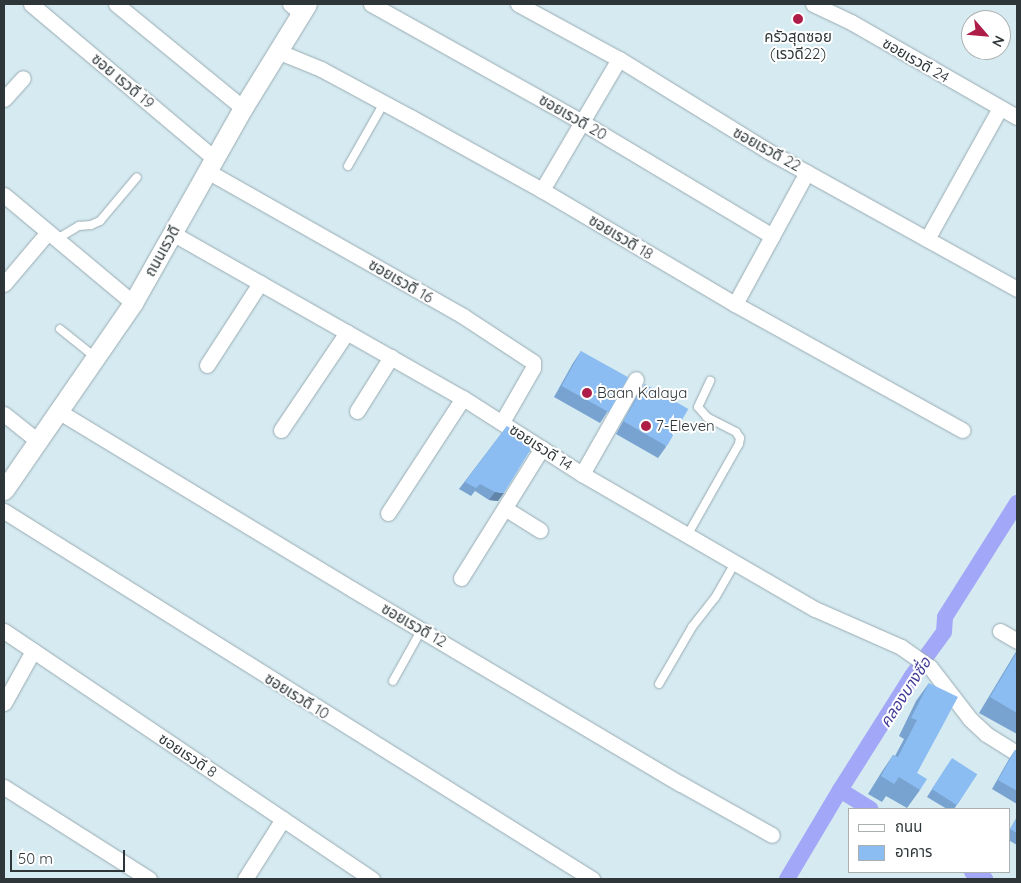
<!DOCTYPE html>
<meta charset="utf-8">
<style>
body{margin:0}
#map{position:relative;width:1021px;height:883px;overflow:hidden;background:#d6eaf1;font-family:Quicksand,"Noto Sans Thai",sans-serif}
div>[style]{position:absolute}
.canal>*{height:16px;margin:-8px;padding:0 8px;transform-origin:8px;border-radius:8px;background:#a3a7f7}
.roads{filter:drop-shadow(0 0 1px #98abb2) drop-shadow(0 0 1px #98abb2)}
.service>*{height:8px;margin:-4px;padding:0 4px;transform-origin:4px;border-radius:4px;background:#fff}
.minor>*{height:15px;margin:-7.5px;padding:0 7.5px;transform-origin:7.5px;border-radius:7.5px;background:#fff}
.tertiary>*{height:19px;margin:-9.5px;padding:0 9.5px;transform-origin:9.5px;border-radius:9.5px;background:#fff}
.wall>*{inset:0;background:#78a3d0}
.shaded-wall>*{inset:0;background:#6284a9}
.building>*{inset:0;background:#8cbdf2;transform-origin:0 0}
.dots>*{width:14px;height:14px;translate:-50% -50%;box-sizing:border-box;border:2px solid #fff;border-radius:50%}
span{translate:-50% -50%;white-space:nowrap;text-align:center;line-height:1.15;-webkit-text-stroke:4px #fff;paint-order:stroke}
.poi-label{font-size:15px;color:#2e3639}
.left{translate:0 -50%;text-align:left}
.street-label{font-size:15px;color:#2e3639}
.water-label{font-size:16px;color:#423c98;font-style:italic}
.frame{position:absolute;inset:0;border:5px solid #2e3639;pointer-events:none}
.legend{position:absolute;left:848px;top:808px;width:162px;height:65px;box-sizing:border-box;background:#fff;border:1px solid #abafb0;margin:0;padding:6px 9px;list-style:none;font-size:15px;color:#2e3639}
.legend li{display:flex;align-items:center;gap:10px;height:25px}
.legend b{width:25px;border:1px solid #abafb0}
.north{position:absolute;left:961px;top:10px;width:50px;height:50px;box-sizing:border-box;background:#fff;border:1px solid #abafb0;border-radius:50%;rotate:117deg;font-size:14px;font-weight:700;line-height:20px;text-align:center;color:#2e3639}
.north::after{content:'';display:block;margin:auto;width:18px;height:22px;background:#ae1c48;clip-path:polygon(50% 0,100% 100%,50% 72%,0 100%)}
.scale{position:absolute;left:10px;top:850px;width:115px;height:22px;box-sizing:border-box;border:2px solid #2e3639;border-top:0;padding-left:6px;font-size:15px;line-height:18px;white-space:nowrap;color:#2e3639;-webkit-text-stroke:4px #fff;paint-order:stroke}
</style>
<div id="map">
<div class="canal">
<i style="left:840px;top:790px;width:36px;rotate:32deg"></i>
<i style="left:972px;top:872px;width:15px;rotate:28deg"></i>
<i style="left:787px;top:879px;width:104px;rotate:-59.2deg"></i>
<i style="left:840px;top:790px;width:135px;rotate:-57.7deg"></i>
<i style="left:912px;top:676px;width:54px;rotate:-54deg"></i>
<i style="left:944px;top:632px;width:15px;rotate:-86deg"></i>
<i style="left:945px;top:617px;width:135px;rotate:-57.7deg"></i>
</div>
<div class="roads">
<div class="service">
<i style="left:348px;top:166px;width:73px;rotate:-60.3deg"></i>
<i style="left:57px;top:239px;width:26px;rotate:-31deg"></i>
<i style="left:79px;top:226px;width:12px;rotate:-5deg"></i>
<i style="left:91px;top:225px;width:10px;rotate:-24deg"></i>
<i style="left:100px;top:221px;width:57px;rotate:-49.9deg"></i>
<i style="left:60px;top:329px;width:45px;rotate:38.7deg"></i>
<i style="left:688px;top:534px;width:103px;rotate:-60.5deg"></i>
<i style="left:739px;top:444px;width:6px;rotate:-81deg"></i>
<i style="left:740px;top:438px;width:7px;rotate:-124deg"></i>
<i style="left:736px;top:432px;width:33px;rotate:-153deg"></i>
<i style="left:707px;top:417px;width:13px;rotate:-132deg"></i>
<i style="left:698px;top:407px;width:29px;rotate:-65deg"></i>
<i style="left:393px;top:681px;width:60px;rotate:-60.9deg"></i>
<i style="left:659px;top:684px;width:66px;rotate:-59.9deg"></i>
<i style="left:692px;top:627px;width:37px;rotate:-52deg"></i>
<i style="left:715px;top:598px;width:40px;rotate:-60.3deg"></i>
</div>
<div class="minor">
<i style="left:31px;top:4px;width:239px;rotate:40.1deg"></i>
<i style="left:116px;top:4px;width:164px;rotate:39.3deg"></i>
<i style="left:290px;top:4px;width:14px;rotate:39deg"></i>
<i style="left:371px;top:4px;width:240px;rotate:29.2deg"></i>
<i style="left:580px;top:121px;width:224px;rotate:30.9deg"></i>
<i style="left:518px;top:4px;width:115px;rotate:28.6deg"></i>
<i style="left:619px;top:59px;width:175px;rotate:31.7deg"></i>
<i style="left:768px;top:151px;width:285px;rotate:29deg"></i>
<i style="left:813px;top:4px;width:42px;rotate:25.3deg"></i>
<i style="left:851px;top:22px;width:191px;rotate:29.8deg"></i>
<i style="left:277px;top:51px;width:48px;rotate:22.2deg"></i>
<i style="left:321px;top:69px;width:103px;rotate:28.3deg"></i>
<i style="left:412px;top:118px;width:149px;rotate:29deg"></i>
<i style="left:542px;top:190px;width:224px;rotate:30.6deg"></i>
<i style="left:735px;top:304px;width:260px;rotate:29deg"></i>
<i style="left:4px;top:99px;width:28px;rotate:-48deg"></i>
<i style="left:207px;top:171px;width:294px;rotate:29.5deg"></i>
<i style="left:463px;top:316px;width:84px;rotate:33.3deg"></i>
<i style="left:533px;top:362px;width:6px;rotate:90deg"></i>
<i style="left:533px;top:368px;width:62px;rotate:119.9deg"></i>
<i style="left:542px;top:190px;width:152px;rotate:-59.6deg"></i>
<i style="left:4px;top:195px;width:168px;rotate:39.9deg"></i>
<i style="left:172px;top:233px;width:335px;rotate:29.6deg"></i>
<i style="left:463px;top:398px;width:141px;rotate:32.6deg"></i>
<i style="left:582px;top:474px;width:269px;rotate:30.1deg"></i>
<i style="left:815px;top:609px;width:94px;rotate:23.8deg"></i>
<i style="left:901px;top:647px;width:35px;rotate:35deg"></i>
<i style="left:930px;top:667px;width:66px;rotate:52.4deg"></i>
<i style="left:970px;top:719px;width:22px;rotate:43deg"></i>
<i style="left:986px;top:734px;width:36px;rotate:32deg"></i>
<i style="left:927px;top:239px;width:150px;rotate:-60.9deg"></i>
<i style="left:4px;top:284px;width:68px;rotate:-49.8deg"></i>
<i style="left:735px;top:304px;width:150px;rotate:-61.4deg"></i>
<i style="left:207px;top:365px;width:98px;rotate:-57.1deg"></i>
<i style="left:58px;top:411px;width:344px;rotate:31.2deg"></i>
<i style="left:352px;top:589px;width:382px;rotate:30.7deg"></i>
<i style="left:681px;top:784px;width:104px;rotate:29.3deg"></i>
<i style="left:357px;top:411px;width:64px;rotate:-57.8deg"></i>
<i style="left:4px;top:414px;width:43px;rotate:38.5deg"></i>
<i style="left:281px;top:430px;width:118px;rotate:-56deg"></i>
<i style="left:582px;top:474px;width:109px;rotate:-60.4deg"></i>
<i style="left:506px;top:509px;width:40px;rotate:32deg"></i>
<i style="left:4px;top:511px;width:694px;rotate:32.04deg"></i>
<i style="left:388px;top:513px;width:137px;rotate:-56.9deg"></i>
<i style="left:461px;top:578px;width:153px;rotate:-58.1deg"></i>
<i style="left:4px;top:631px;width:444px;rotate:34deg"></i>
<i style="left:1000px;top:631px;width:20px;rotate:30deg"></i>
<i style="left:4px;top:703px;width:60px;rotate:-60.9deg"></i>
<i style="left:4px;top:787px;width:172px;rotate:32.4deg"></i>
<i style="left:245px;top:879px;width:71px;rotate:-57.7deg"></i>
</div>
<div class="tertiary">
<i style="left:4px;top:490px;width:227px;rotate:-55.4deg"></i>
<i style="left:133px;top:303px;width:224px;rotate:-60.6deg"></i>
<i style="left:243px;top:108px;width:122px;rotate:-58.4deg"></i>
</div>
</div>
<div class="wall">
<i style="clip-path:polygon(581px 351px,608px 411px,600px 423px,554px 397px,573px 363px)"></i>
<i style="clip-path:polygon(645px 384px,666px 447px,658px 458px,616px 434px,637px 396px)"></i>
<i style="clip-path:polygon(507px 426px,498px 501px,489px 500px,475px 491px,471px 496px,459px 489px)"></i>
<i style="clip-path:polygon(1017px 650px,1017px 734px,979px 713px)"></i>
<i style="clip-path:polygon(929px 683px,917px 773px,920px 790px,907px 808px,886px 796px,882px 802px,868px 794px,881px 773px,893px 755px,895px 756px,904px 739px,899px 736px,916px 701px)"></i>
<i style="clip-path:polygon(1015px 750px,1017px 751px,1017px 804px,992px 789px,1009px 759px)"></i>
<i style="clip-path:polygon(947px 766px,977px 774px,954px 809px,947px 809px,927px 797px)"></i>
<i style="clip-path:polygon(1017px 817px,1017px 845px,1010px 841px,1010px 829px)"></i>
</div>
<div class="shaded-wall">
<i style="clip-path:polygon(495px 492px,504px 493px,498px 501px,489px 500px)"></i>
</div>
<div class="building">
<i style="left:581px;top:351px;width:54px;height:40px;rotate:29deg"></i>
<i style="left:645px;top:384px;width:50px;height:43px;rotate:30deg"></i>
<i style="clip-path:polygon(507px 426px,534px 444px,504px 493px,495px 492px,480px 484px,476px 488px,465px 482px)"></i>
<i style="clip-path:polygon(1017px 652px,1017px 713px,990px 697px)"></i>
<i style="clip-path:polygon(929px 683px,958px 697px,917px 773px,927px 779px,920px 790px,899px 777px,894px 784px,881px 776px,893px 755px,898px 757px,917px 720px,911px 718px)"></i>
<i style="clip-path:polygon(1015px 750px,1017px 751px,1017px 791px,998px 780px)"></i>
<i style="left:952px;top:758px;width:30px;height:37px;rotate:33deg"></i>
<i style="clip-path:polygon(1017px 818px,1017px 833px,1010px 829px)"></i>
</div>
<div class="dots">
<i style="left:798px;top:19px;background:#ae1c48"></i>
<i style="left:587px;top:393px;background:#ae1c48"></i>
<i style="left:646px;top:426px;background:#ae1c48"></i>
</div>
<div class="poi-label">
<span style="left:798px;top:45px">ครัวสุดซอย<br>(เรวดี22)</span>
<span class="left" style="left:597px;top:393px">Baan Kalaya</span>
<span class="left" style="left:656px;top:426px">7-Eleven</span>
</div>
<div class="street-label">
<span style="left:916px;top:60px;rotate:30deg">ซอยเรวดี 24</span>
<span style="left:123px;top:81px;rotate:40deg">ซอย เรวดี 19</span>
<span style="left:573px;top:117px;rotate:30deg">ซอยเรวดี 20</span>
<span style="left:767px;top:149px;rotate:29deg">ซอยเรวดี 22</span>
<span style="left:621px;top:237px;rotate:31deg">ซอยเรวดี 18</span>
<span style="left:162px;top:251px;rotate:-61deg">ถนนเรวดี</span>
<span style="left:401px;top:281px;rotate:30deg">ซอยเรวดี 16</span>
<span style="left:541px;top:447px;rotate:33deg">ซอยเรวดี 14</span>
<span style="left:414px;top:625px;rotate:30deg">ซอยเรวดี 12</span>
<span style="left:297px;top:696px;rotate:32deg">ซอยเรวดี 10</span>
<span style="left:188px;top:755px;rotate:34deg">ซอยเรวดี 8</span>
</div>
<div class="water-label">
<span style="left:905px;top:692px;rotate:-57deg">คลองบางซื่อ</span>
</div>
<div class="frame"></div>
<ul class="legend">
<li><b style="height:6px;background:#fff"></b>ถนน</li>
<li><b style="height:14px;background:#8cbdf2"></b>อาคาร</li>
</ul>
<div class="north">N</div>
<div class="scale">50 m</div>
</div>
